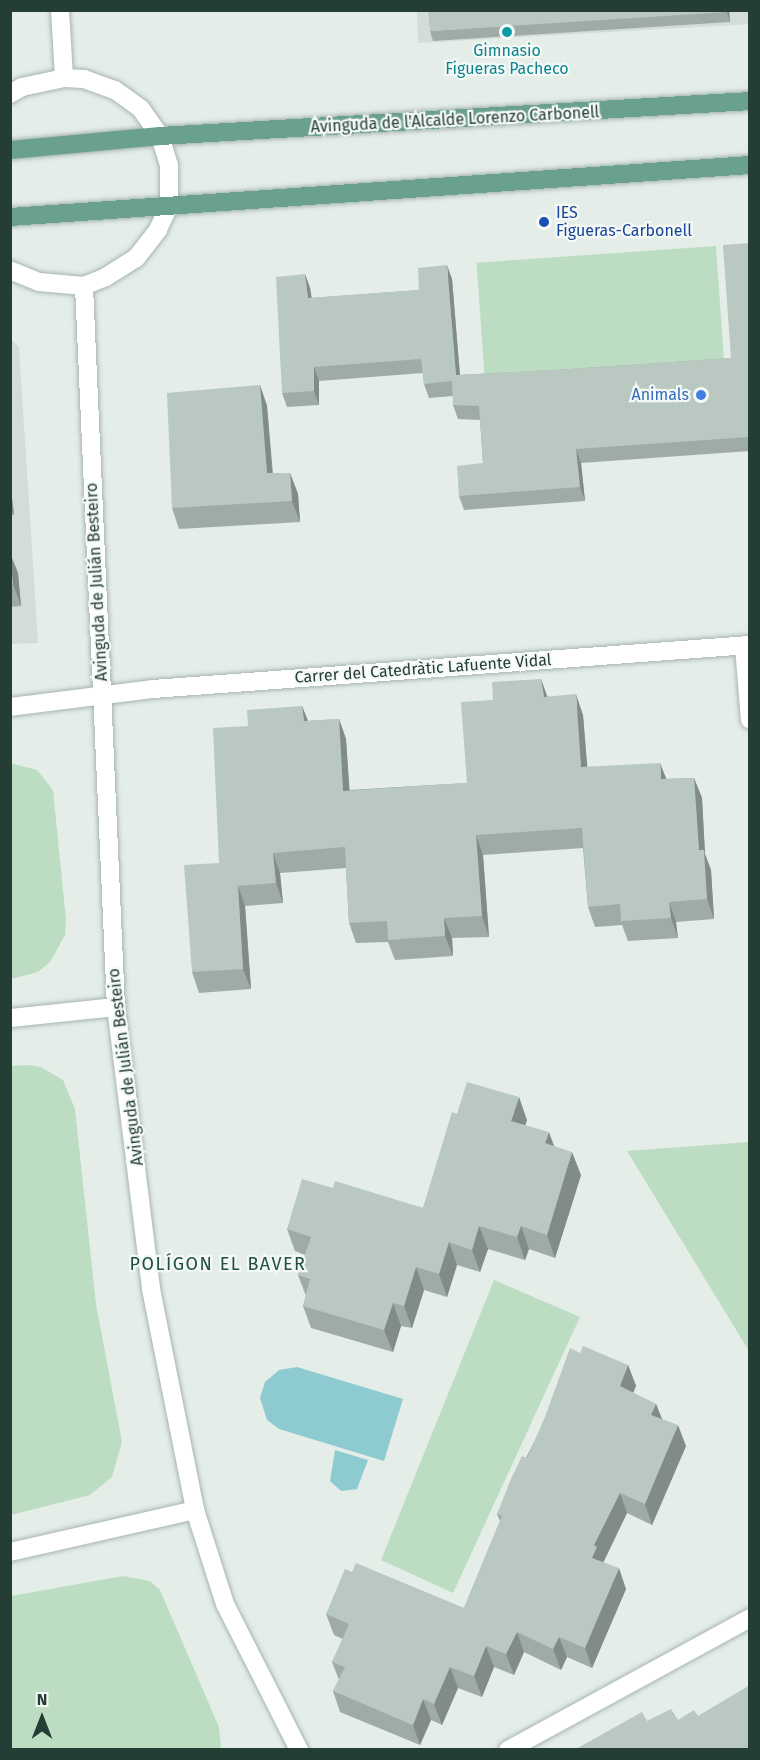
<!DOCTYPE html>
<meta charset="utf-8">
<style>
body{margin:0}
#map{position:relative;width:760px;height:1760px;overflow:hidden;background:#e4ede8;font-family:"Fira Sans",sans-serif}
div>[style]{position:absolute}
.built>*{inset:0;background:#d2ddd7}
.green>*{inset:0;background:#bdddc3;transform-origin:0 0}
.water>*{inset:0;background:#8ecbd0}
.roads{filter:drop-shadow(0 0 2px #a7b5af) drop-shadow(0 0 2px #a7b5af)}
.minor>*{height:18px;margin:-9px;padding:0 9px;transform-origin:9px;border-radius:9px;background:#fff}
.major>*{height:18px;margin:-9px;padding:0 9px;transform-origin:9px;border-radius:9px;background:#6aa18e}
.wall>*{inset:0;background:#9faca6}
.shaded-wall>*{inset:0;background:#828c87}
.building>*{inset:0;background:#b9c8c1}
.dots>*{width:16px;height:16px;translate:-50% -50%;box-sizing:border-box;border:3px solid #f4f9f6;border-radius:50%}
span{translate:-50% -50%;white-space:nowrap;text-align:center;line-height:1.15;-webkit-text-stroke:4.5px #f4f9f6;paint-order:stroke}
.culture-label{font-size:16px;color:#0d838f}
.street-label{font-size:16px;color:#243e35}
.transit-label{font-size:16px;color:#164399}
.left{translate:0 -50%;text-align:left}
.shop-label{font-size:16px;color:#366cbe}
.right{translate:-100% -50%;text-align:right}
.neighbourhood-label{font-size:18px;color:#205040;letter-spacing:1.5px}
.frame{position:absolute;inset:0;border:12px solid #243e35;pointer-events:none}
.north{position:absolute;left:12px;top:1688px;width:60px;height:60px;-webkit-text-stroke:4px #f4f9f6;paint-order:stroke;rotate:0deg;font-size:16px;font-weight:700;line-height:24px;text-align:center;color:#243e35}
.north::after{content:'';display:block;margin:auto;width:21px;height:27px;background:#243e35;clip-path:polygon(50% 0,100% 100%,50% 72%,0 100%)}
</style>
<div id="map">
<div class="built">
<i style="clip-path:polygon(749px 10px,750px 24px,418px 43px,417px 11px)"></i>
<i style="clip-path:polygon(10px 338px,19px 347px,38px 643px,11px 644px)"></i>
</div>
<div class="green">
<i style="left:716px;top:246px;width:118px;height:240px;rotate:86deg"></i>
<i style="clip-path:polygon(10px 763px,37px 770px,53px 790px,66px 920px,65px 935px,50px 962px,38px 972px,11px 979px)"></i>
<i style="clip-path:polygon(28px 1065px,41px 1067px,63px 1080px,75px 1109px,96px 1304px,122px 1442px,112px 1477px,90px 1495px,11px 1515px,10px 1066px)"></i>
<i style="clip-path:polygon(749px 1142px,750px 1142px,749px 1351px,627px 1151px)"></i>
<i style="clip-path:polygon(494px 1280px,580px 1317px,453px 1593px,381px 1560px)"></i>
<i style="clip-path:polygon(123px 1576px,150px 1581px,160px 1590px,219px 1727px,221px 1749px,11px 1749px,11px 1596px)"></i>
</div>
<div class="water">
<i style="clip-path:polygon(297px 1367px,403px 1399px,384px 1461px,279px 1429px,267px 1420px,260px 1398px,265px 1382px,279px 1370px)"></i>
<i style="clip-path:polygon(335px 1450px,368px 1460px,357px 1489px,341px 1491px,330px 1481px)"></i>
</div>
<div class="roads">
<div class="minor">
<i style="left:60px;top:10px;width:68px;rotate:86.6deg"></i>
<i style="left:10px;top:94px;width:14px;rotate:-30deg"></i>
<i style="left:22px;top:87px;width:43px;rotate:-12.1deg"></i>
<i style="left:64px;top:78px;width:20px;rotate:3deg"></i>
<i style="left:84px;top:79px;width:33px;rotate:20deg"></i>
<i style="left:115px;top:90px;width:32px;rotate:36deg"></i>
<i style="left:141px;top:109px;width:33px;rotate:55deg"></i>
<i style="left:160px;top:136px;width:30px;rotate:73deg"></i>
<i style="left:169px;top:165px;width:41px;rotate:90deg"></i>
<i style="left:169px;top:206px;width:26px;rotate:115deg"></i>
<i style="left:158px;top:230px;width:36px;rotate:128deg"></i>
<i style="left:136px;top:258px;width:36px;rotate:148deg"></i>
<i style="left:106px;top:277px;width:24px;rotate:158deg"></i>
<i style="left:84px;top:286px;width:45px;rotate:-174.9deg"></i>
<i style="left:39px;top:282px;width:31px;rotate:-158deg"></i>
<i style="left:84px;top:286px;width:722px;rotate:87.46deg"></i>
<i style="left:116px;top:1007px;width:284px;rotate:82.9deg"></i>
<i style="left:151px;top:1289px;width:225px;rotate:78.7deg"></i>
<i style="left:195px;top:1510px;width:99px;rotate:72.3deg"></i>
<i style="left:225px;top:1604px;width:164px;rotate:63.1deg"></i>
<i style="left:744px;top:646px;width:74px;rotate:85.4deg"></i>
<i style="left:10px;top:707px;width:144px;rotate:-7.2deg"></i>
<i style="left:153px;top:689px;width:599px;rotate:-4.22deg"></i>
<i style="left:10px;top:1018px;width:107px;rotate:-5.9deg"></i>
<i style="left:10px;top:1552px;width:190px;rotate:-12.8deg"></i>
<i style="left:508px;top:1750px;width:276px;rotate:-28.6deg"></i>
</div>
<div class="major">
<i style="left:10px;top:150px;width:151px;rotate:-5.3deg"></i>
<i style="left:160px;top:136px;width:591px;rotate:-3.39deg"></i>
<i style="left:10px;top:217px;width:742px;rotate:-4.02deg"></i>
</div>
</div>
<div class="wall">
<i style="clip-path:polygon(729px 10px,730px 22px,433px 41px,430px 31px)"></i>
<i style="clip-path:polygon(750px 243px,750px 451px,581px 463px,585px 501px,464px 510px,459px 496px,483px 463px,480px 420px,458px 419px,453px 405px,453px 396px,429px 398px,424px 384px,423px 373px,319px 381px,319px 405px,287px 407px,282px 393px,305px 274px,310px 288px,312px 298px,419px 290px,452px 279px,460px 375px,570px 369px,731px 358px)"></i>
<i style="clip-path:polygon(260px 385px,267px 406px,273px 473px,290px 473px,298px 494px,300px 522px,179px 529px,172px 508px)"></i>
<i style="clip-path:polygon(10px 482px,14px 515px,10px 515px)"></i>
<i style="clip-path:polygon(10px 553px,18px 573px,21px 606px,10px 607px)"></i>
<i style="clip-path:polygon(541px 679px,547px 696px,583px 715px,587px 767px,666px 779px,694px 778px,702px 798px,705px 854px,711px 870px,714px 919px,676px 922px,678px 938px,628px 941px,622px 925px,595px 927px,588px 907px,583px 848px,483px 855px,489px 937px,452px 938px,453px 956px,395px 960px,388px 942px,356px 943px,349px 923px,346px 868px,280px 873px,283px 903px,245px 906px,251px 989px,199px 993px,192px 972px,219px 863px,248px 726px,302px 706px,308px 721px,339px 719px,346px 739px,349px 790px,467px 783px,493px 700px)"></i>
<i style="clip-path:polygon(457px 1114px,527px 1120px,525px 1125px,554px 1146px,581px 1175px,555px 1258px,529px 1249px,525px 1260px,488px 1249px,480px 1272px,457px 1265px,447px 1297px,424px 1290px,412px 1328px,401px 1326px,393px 1352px,311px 1328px,303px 1306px,306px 1296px,298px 1275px,305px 1255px,295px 1251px,287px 1229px,333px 1188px,423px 1208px)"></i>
<i style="clip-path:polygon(580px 1353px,628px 1365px,636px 1386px,633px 1393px,656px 1404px,662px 1419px,686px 1446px,652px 1525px,627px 1513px,603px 1563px,626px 1589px,592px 1668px,567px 1657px,561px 1670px,524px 1652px,514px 1675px,494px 1667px,482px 1697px,458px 1688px,442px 1725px,431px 1720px,420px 1745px,340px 1712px,333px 1691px,339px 1680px,332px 1662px,343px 1639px,334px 1635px,326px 1614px,352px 1572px,464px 1608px,500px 1521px,497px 1514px)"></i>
</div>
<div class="shaded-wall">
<i style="clip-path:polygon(726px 10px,729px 10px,730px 22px,727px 12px)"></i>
<i style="clip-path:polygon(447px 265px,452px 279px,461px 389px,456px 375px)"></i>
<i style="clip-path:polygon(305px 274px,310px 288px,313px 312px,308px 298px)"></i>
<i style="clip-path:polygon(314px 367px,319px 381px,319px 405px,314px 391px)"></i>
<i style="clip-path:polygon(260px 385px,267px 406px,274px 494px,267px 473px)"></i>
<i style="clip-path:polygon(576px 449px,581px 463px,585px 501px,580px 487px)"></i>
<i style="clip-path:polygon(290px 473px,298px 494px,300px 522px,292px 501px)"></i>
<i style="clip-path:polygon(10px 482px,14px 515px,10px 506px)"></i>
<i style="clip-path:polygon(10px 553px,18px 573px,21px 606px,13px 584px)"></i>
<i style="clip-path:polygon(541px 679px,548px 699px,544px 697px)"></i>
<i style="clip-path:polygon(576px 694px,583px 715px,589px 787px,581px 767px)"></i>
<i style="clip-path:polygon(302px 706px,310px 726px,304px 721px)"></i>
<i style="clip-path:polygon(339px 719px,346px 739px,351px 811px,343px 791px)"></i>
<i style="clip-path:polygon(660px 763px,668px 783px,661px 779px)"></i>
<i style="clip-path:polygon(694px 778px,702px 798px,705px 854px,711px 870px,714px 919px,707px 899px,699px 850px)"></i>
<i style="clip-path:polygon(476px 835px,483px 855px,489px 937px,482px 916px)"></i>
<i style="clip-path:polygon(273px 853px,280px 873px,283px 903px,276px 883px)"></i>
<i style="clip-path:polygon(238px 886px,245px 906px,251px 989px,243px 969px)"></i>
<i style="clip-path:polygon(669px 902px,676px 922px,678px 938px,671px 918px)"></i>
<i style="clip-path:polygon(444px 918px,452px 938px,453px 956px,445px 936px)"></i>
<i style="clip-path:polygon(519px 1097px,527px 1120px,519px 1144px,511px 1121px)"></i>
<i style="clip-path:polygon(549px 1132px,557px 1154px,545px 1143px)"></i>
<i style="clip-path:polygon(572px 1152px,581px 1175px,555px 1258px,547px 1235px)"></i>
<i style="clip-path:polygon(479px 1226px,488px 1249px,480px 1272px,472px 1250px)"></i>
<i style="clip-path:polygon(521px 1226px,529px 1249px,525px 1260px,517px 1237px)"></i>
<i style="clip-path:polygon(449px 1242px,457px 1265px,447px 1297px,439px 1274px)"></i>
<i style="clip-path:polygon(416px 1267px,424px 1290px,412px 1328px,404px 1306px)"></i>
<i style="clip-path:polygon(393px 1303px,401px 1326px,393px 1352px,384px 1330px)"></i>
<i style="clip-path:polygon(628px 1365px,636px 1386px,627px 1407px,620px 1386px)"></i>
<i style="clip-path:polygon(656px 1404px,664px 1424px,651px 1415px)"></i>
<i style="clip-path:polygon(678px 1425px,686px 1446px,652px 1525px,645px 1504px)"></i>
<i style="clip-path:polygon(620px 1493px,627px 1513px,603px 1563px,592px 1558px,594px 1545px)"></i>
<i style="clip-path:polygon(619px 1568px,626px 1589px,592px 1668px,585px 1648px)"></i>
<i style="clip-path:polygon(517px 1632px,524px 1652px,514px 1675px,506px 1654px)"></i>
<i style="clip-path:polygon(559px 1637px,567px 1657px,561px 1670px,553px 1649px)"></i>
<i style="clip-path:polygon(486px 1646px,494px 1667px,482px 1697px,474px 1676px)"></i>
<i style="clip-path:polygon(450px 1667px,458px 1688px,442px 1725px,434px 1704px)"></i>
<i style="clip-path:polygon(423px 1699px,431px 1720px,420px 1745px,413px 1725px)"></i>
</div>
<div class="building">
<i style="clip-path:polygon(428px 10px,726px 10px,727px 12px,430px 31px)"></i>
<i style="clip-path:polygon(750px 243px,750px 437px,576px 449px,580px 487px,459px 496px,457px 466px,483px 463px,479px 406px,453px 405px,452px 381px,424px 384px,421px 359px,314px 367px,314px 391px,282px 393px,276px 277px,305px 274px,308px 298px,419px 290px,418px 268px,447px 265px,456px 375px,570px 369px,731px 358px,723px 245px)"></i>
<i style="clip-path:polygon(260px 385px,267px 473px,290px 473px,292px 501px,172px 508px,167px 393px)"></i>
<i style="clip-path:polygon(10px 561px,13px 584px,10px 584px)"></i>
<i style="clip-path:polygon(541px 679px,544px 697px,576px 694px,581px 767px,660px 763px,661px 779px,694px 778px,699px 850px,704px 850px,707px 899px,669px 902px,671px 918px,621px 921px,620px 904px,588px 907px,582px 828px,476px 835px,482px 916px,444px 918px,445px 936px,388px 940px,387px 921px,349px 923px,345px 847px,273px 853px,276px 883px,238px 886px,243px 969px,192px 972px,184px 865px,219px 863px,213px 728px,248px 726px,247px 710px,302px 706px,304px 721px,339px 719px,343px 791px,467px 783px,461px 702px,493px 700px,492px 682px)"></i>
<i style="clip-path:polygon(467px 1082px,519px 1097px,511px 1121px,549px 1132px,545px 1143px,572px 1152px,547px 1235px,521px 1226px,517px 1237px,479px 1226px,472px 1250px,449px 1242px,439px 1274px,416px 1267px,404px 1306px,393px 1303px,384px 1330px,303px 1306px,310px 1279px,298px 1275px,311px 1237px,287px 1229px,302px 1179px,333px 1188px,335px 1181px,423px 1208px,452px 1112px,457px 1114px)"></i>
<i style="clip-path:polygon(583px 1346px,628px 1365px,620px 1386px,656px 1404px,651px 1415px,678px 1425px,645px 1504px,620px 1493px,594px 1545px,597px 1547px,592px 1558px,619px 1568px,585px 1648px,559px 1637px,553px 1649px,517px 1632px,506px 1654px,486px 1646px,474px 1676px,450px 1667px,434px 1704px,423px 1699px,413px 1725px,333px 1691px,345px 1667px,332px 1662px,349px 1624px,326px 1614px,345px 1569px,352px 1572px,356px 1563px,464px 1608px,502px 1516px,497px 1514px,511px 1479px,522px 1456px,527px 1458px,545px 1417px,570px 1348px,580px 1353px)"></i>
<i style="clip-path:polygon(750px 1685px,750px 1749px,576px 1749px,642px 1712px,647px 1721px,671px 1709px,678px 1720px,694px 1710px,698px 1716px)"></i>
</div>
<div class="dots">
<i style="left:507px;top:32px;background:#0f9aa8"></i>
<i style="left:544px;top:222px;background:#1a4fb4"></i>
<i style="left:701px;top:395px;background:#3f7fe0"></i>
</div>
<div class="culture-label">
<span style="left:507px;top:60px">Gimnasio<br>Figueras Pacheco</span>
</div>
<div class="street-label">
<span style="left:455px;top:120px;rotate:-3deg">Avinguda de l'Alcalde Lorenzo Carbonell</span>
<span style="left:97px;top:582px;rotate:-93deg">Avinguda de Julián Besteiro</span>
<span style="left:423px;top:669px;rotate:-4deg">Carrer del Catedràtic Lafuente Vidal</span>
<span style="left:126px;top:1067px;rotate:-97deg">Avinguda de Julián Besteiro</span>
</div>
<div class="transit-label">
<span class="left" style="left:556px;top:222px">IES<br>Figueras-Carbonell</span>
</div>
<div class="shop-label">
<span class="right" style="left:689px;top:395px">Animals</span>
</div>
<div class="neighbourhood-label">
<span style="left:218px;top:1264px">POLÍGON EL BAVER</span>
</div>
<div class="frame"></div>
<div class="north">N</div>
</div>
